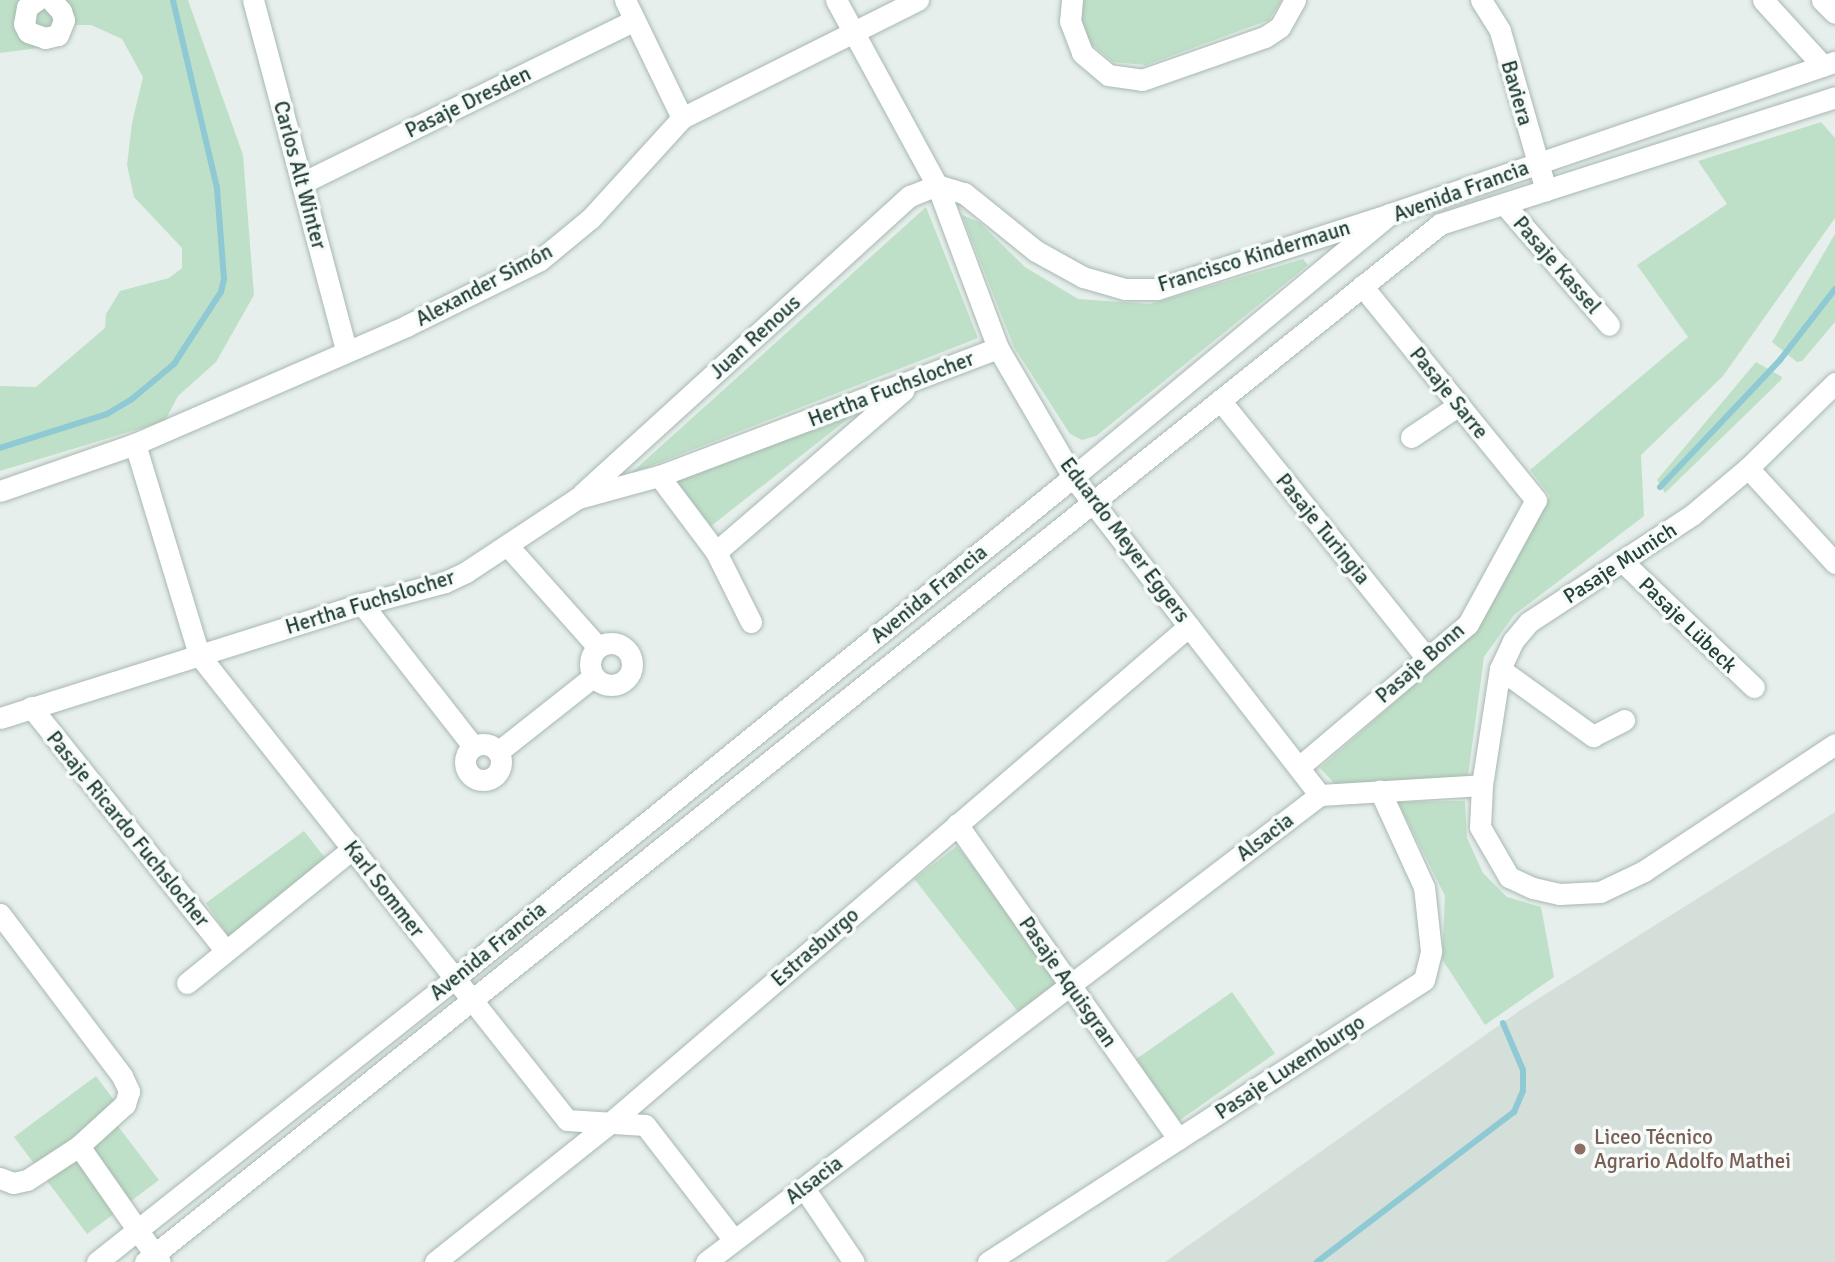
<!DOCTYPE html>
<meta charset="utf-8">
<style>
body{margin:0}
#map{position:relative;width:1835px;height:1262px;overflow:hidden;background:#e6efeb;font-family:Signika,sans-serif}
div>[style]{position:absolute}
.built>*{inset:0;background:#d4dfda}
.green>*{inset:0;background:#bfe0c8;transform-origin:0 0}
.stream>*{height:6px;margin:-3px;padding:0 3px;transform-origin:3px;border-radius:3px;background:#8ec9d4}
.roads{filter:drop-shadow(0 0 2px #a8b8b2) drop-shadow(0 0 2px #a8b8b2)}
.minor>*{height:21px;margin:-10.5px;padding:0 10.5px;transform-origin:10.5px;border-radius:10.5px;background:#fff}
.minor>.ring{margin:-10.5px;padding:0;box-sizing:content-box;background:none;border:21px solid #fff;border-radius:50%}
.secondary>*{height:21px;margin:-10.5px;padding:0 10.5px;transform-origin:10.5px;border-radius:10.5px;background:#fff}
.dots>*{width:19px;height:19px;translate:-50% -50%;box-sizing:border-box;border:4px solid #f7fbf9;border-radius:50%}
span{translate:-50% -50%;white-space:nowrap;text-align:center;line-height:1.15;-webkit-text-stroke:7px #f7fbf9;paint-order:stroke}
.street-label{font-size:21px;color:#24423a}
.education-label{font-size:21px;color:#785e54}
.left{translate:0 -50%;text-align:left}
</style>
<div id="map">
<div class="built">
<i style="clip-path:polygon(1835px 812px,1835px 1262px,1165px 1262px,1522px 1009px)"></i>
</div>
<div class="green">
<i style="clip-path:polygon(0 0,188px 0,243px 155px,254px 295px,216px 362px,178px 396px,165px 421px,0 471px,0 386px,36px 387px,105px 328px,106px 314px,120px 291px,169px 278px,182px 268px,182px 248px,134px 197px,127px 165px,132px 123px,143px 77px,122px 39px,91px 25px,74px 25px,39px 48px,0 53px)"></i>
<i style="clip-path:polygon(1083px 0,1282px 0,1269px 20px,1146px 65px,1113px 62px,1089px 42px,1080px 23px)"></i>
<i style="clip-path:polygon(1821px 122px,1835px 138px,1835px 218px,1723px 376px,1641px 455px,1644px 516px,1514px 615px,1484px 657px,1468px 776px,1335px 784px,1320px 768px,1478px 629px,1550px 496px,1530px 470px,1688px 337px,1637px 265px,1727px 204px,1698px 161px)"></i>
<i style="clip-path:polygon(926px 207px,978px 338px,630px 474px)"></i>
<i style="clip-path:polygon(962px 215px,979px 222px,1025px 267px,1078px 299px,1150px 304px,1303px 259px,1308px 265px,1096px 436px,1082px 440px,1070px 434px,1014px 347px)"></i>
<i style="clip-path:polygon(1835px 234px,1835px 322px,1802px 361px,1797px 362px,1772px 342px)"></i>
<i style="clip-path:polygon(1756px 362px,1782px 377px,1781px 380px,1665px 493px,1657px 480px)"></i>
<i style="clip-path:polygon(853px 415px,711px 526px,675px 480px)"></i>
<i style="clip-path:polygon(1465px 801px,1467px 838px,1483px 873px,1507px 897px,1541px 907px,1554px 977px,1485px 1025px,1442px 959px,1445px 896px,1398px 802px)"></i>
<i style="clip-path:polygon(304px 831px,326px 859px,229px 937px,206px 903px)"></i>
<i style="left:957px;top:846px;width:169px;height:54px;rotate:52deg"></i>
<i style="left:1232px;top:992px;width:75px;height:117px;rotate:55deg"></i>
<i style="clip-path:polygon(96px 1076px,116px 1103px,114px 1121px,159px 1180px,87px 1234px,14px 1137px)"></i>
</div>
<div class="stream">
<i style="left:0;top:448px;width:112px;rotate:-17.6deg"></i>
<i style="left:107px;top:414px;width:29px;rotate:-31deg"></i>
<i style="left:132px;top:399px;width:55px;rotate:-39.8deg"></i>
<i style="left:174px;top:364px;width:86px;rotate:-56.9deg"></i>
<i style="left:221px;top:292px;width:13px;rotate:-77deg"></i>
<i style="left:224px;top:279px;width:91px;rotate:-94.4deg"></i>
<i style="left:217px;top:188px;width:193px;rotate:-103.2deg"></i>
<i style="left:1660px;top:487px;width:175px;rotate:-46.6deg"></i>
<i style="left:1780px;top:360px;width:90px;rotate:-52.2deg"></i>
<i style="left:1317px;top:1262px;width:248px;rotate:-37.3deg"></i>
<i style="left:1514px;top:1112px;width:23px;rotate:-67deg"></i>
<i style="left:1523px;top:1091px;width:21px;rotate:-90deg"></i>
<i style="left:1523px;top:1070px;width:51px;rotate:-113.1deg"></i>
</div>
<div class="roads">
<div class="minor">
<i style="left:37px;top:0;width:12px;rotate:145deg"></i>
<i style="left:27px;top:7px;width:17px;rotate:100deg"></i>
<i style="left:24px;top:24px;width:9px;rotate:63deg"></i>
<i style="left:28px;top:32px;width:18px;rotate:19deg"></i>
<i style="left:45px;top:38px;width:13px;rotate:-13deg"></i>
<i style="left:58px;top:35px;width:16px;rotate:-68deg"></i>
<i style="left:64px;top:20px;width:9px;rotate:-108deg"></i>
<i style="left:61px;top:11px;width:15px;rotate:-132deg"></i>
<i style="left:253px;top:0;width:362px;rotate:75.1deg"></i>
<i style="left:625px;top:0;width:131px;rotate:64.2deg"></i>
<i style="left:836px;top:0;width:211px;rotate:61.4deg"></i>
<i style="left:937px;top:185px;width:174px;rotate:69.5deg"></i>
<i style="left:998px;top:348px;width:149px;rotate:59.8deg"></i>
<i style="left:1073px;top:477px;width:403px;rotate:52.2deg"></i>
<i style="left:1072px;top:0;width:21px;rotate:95deg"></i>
<i style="left:1070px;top:21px;width:34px;rotate:69deg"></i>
<i style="left:1082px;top:53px;width:34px;rotate:40deg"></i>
<i style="left:1108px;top:75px;width:34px;rotate:8deg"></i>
<i style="left:1142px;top:80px;width:130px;rotate:-19.3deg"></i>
<i style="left:1265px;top:37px;width:18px;rotate:-34deg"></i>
<i style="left:1280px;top:27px;width:31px;rotate:-61deg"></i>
<i style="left:1481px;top:0;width:36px;rotate:58deg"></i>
<i style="left:1500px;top:31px;width:166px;rotate:73.9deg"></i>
<i style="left:1763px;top:0;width:89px;rotate:47.7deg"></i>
<i style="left:1822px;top:0;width:18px;rotate:45deg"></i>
<i style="left:302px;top:183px;width:370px;rotate:-26.1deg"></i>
<i style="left:1504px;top:204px;width:160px;rotate:49deg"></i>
<i style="left:1220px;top:400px;width:331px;rotate:51.3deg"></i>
<i style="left:1411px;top:437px;width:58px;rotate:-33.7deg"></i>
<i style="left:135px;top:444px;width:220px;rotate:73.1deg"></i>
<i style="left:199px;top:655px;width:593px;rotate:51.64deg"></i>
<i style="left:567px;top:1120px;width:78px;rotate:3.7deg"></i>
<i style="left:645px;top:1125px;width:145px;rotate:52.3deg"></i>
<i style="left:1748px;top:468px;width:129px;rotate:47.5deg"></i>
<i style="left:659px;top:476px;width:95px;rotate:53.1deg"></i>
<i style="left:0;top:491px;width:143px;rotate:-19.2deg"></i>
<i style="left:135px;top:444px;width:296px;rotate:-23.5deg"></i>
<i style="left:406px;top:326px;width:149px;rotate:-26.2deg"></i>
<i style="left:540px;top:260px;width:66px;rotate:-39.5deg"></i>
<i style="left:591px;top:218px;width:135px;rotate:-47.7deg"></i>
<i style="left:682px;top:118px;width:264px;rotate:-26.6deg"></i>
<i style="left:582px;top:494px;width:443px;rotate:-42.3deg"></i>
<i style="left:910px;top:196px;width:29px;rotate:-22deg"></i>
<i style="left:937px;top:185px;width:28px;rotate:17deg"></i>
<i style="left:964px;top:193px;width:92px;rotate:38.9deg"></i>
<i style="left:1036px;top:251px;width:54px;rotate:29deg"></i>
<i style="left:1083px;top:277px;width:44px;rotate:15.9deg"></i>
<i style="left:1125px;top:289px;width:32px"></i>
<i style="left:1157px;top:289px;width:243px;rotate:-17.8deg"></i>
<i style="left:507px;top:545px;width:137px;rotate:48.3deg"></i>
<i style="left:1623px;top:562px;width:181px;rotate:43.7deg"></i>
<i style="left:362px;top:604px;width:180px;rotate:52deg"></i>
<i style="left:751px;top:622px;width:78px;rotate:-116.6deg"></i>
<i style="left:716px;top:552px;width:248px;rotate:-40.8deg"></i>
<i class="ring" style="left:590px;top:643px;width:21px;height:21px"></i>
<i style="left:1500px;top:669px;width:115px;rotate:35.8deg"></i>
<i style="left:1593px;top:736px;width:35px;rotate:-27deg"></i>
<i style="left:31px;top:707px;width:312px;rotate:51.4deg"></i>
<i style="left:0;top:718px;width:380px;rotate:-17.5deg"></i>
<i style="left:362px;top:604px;width:86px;rotate:-14.8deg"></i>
<i style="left:445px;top:582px;width:23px;rotate:-25deg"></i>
<i style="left:466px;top:572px;width:134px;rotate:-33.5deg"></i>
<i style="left:578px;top:498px;width:84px;rotate:-15.2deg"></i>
<i style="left:659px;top:476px;width:362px;rotate:-20.7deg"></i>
<i class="ring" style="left:465px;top:744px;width:15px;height:15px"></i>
<i style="left:499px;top:751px;width:121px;rotate:-38.3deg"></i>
<i style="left:1299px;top:767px;width:221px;rotate:-40.2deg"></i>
<i style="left:1468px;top:624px;width:141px;rotate:-61.3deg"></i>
<i style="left:1536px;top:500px;width:276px;rotate:-129.1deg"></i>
<i style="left:1482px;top:785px;width:117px;rotate:-81.2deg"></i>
<i style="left:1500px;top:669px;width:31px;rotate:-65deg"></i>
<i style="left:1513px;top:641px;width:25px;rotate:-50deg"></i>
<i style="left:1529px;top:622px;width:195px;rotate:-33.3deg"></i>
<i style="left:1692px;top:515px;width:73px;rotate:-40deg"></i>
<i style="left:1748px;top:468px;width:122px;rotate:-44.3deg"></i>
<i style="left:957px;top:824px;width:385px;rotate:54.9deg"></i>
<i style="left:0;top:914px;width:203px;rotate:53deg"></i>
<i style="left:122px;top:1076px;width:17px;rotate:65deg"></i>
<i style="left:129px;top:1091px;width:14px;rotate:107deg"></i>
<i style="left:125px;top:1104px;width:62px;rotate:137.6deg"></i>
<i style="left:79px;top:1146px;width:62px;rotate:146.8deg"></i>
<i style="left:27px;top:1180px;width:14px;rotate:168deg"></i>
<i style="left:13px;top:1183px;width:14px;rotate:-159deg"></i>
<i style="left:187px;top:983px;width:213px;rotate:-39.1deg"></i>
<i style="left:79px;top:1146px;width:141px;rotate:55.1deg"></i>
<i style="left:804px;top:1188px;width:89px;rotate:56deg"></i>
<i style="left:435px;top:1262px;width:223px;rotate:-38.5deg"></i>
<i style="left:610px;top:1123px;width:763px;rotate:-40.64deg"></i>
<i style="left:706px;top:1262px;width:771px;rotate:-37.26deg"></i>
<i style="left:1320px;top:795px;width:162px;rotate:-3.5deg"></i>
<i style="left:1482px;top:785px;width:42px;rotate:92.7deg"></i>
<i style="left:1480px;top:827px;width:58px;rotate:59.9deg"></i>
<i style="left:1509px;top:877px;width:26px;rotate:25deg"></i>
<i style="left:1533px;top:888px;width:27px;rotate:13deg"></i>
<i style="left:1559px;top:894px;width:41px;rotate:-2.8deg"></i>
<i style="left:1600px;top:892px;width:49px;rotate:-25.5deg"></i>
<i style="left:1644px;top:871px;width:229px;rotate:-33.6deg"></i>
<i style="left:988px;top:1262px;width:519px;rotate:-32.89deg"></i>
<i style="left:1424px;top:980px;width:30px;rotate:-76deg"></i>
<i style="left:1431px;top:951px;width:64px;rotate:-96.2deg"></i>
<i style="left:1424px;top:887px;width:106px;rotate:-114.6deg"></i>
</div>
<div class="secondary">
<i style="left:97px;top:1262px;width:457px;rotate:-38.4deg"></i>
<i style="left:455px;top:978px;width:796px;rotate:-39.03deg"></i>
<i style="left:1073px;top:477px;width:412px;rotate:-39.7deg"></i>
<i style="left:1390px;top:214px;width:470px;rotate:-18.9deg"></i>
<i style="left:145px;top:1262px;width:1660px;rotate:-38.71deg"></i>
<i style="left:1440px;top:224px;width:415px;rotate:-17.8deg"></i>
</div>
</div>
<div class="dots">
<i style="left:1580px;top:1149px;background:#8d6e63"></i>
</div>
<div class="street-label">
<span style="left:1517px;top:93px;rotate:74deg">Baviera</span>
<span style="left:468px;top:102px;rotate:-26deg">Pasaje Dresden</span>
<span style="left:300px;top:175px;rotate:75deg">Carlos Alt Winter</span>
<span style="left:1461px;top:191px;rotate:-20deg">Avenida Francia</span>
<span style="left:1254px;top:256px;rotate:-17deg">Francisco Kindermaun</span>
<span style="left:1557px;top:265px;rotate:49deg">Pasaje Kassel</span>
<span style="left:484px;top:285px;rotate:-28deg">Alexander Simón</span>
<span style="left:755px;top:337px;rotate:-42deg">Juan Renous</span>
<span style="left:891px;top:389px;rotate:-21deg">Hertha Fuchslocher</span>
<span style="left:1449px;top:393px;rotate:51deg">Pasaje Sarre</span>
<span style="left:1323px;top:529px;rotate:51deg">Pasaje Turingia</span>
<span style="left:1125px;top:540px;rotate:53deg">Eduardo Meyer Eggers</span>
<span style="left:1620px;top:563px;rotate:-33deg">Pasaje Munich</span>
<span style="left:929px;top:594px;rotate:-39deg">Avenida Francia</span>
<span style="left:370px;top:602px;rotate:-17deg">Hertha Fuchslocher</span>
<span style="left:1688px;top:625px;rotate:44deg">Pasaje Lübeck</span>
<span style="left:1420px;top:663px;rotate:-41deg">Pasaje Bonn</span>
<span style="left:128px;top:829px;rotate:51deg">Pasaje Ricardo Fuchslocher</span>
<span style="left:1265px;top:837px;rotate:-37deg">Alsacia</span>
<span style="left:384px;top:889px;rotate:52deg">Karl Sommer</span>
<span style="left:815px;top:947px;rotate:-41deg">Estrasburgo</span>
<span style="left:488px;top:951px;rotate:-39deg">Avenida Francia</span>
<span style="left:1068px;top:982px;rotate:55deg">Pasaje Aquisgran</span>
<span style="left:1290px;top:1067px;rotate:-33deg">Pasaje Luxemburgo</span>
<span style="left:814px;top:1180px;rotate:-37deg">Alsacia</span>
</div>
<div class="education-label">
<span class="left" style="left:1594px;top:1149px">Liceo Técnico<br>Agrario Adolfo Mathei</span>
</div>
</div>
